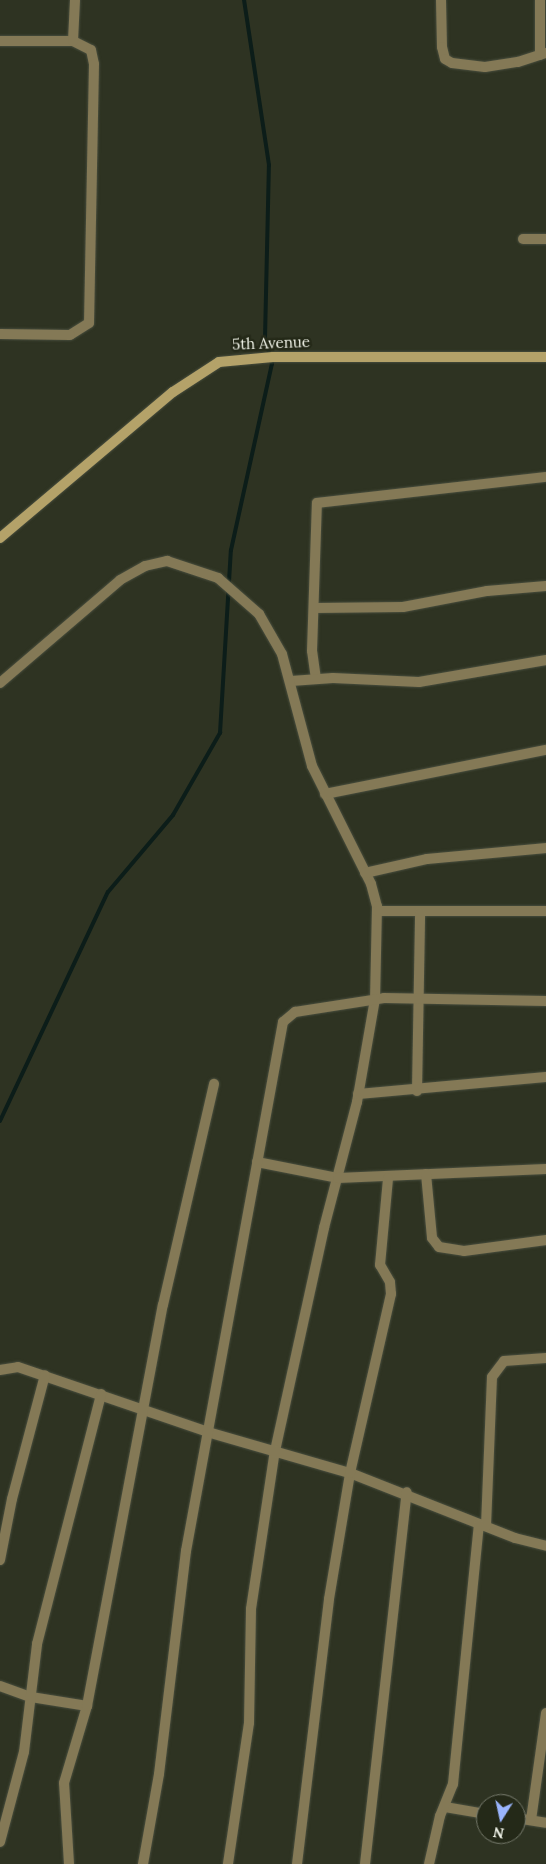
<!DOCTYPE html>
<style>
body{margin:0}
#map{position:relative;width:546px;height:1864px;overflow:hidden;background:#2e3322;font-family:Lora,serif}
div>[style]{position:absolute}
.stream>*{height:4px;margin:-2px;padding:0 2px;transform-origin:2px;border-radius:2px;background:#0c1d19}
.roads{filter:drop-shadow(0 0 1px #494e3e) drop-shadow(0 0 1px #494e3e)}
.street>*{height:10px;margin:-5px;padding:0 5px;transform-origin:5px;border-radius:5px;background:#847956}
.secondary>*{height:10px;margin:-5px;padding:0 5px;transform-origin:5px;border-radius:5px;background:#b4a269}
span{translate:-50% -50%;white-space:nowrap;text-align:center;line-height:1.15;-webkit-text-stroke:5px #242918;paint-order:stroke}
.street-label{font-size:15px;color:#eff2e7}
.north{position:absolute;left:476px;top:1794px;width:50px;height:50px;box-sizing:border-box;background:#242918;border:1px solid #75796b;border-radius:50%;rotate:190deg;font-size:14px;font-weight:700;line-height:20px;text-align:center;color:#eff2e7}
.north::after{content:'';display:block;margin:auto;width:18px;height:22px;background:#9ab5fd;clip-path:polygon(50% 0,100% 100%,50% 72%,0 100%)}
</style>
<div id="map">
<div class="stream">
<i style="left:0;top:1121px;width:253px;rotate:-64.8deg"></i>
<i style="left:108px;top:892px;width:101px;rotate:-49.8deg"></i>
<i style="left:173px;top:815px;width:95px;rotate:-60.2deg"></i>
<i style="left:220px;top:733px;width:183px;rotate:-86.6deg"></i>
<i style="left:231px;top:550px;width:190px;rotate:-77.6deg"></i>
<i style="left:272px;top:364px;width:27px;rotate:-105deg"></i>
<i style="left:265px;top:338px;width:173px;rotate:-88.7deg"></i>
<i style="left:269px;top:165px;width:167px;rotate:-98.6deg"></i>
</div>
<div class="roads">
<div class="street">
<i style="left:441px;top:0;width:47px;rotate:88.8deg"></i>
<i style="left:442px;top:47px;width:12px;rotate:76deg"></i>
<i style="left:445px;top:59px;width:8px;rotate:30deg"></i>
<i style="left:452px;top:63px;width:33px;rotate:7deg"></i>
<i style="left:485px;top:67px;width:33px;rotate:-9deg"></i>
<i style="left:518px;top:62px;width:29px;rotate:-18deg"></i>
<i style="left:540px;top:0;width:55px;rotate:90deg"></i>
<i style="left:0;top:41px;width:73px"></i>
<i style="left:73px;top:41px;width:20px;rotate:27deg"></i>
<i style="left:91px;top:50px;width:14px;rotate:78deg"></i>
<i style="left:94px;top:64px;width:259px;rotate:91.1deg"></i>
<i style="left:89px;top:323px;width:22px;rotate:148deg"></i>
<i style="left:70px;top:335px;width:70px;rotate:-179.2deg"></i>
<i style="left:73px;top:41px;width:41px;rotate:-87.2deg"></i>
<i style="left:523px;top:239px;width:23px"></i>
<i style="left:315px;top:608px;width:88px;rotate:-0.7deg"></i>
<i style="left:403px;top:607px;width:86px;rotate:-10.8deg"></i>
<i style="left:487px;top:591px;width:59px;rotate:-4.8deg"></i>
<i style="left:316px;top:679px;width:28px;rotate:-98deg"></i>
<i style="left:312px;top:651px;width:148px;rotate:-88.1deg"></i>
<i style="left:317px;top:503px;width:230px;rotate:-6.5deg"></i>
<i style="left:291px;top:681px;width:42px;rotate:-4.1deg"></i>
<i style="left:333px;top:678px;width:86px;rotate:2.7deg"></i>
<i style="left:419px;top:682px;width:129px;rotate:-9.8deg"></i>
<i style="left:0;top:683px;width:158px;rotate:-40.6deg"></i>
<i style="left:120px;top:580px;width:29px;rotate:-29deg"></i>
<i style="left:145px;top:566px;width:23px;rotate:-13deg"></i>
<i style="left:167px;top:561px;width:54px;rotate:18.4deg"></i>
<i style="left:218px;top:578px;width:55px;rotate:41.3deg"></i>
<i style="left:259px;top:614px;width:46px;rotate:60.1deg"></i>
<i style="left:282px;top:654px;width:116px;rotate:75deg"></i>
<i style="left:312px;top:766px;width:132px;rotate:63.4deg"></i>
<i style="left:371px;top:884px;width:23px;rotate:75deg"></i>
<i style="left:377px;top:906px;width:93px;rotate:91.2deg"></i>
<i style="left:375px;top:999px;width:105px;rotate:99.9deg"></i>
<i style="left:357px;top:1102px;width:130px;rotate:104.7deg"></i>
<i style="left:324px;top:1228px;width:227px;rotate:102.4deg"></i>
<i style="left:275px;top:1450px;width:161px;rotate:98.6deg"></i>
<i style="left:251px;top:1609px;width:114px;rotate:91deg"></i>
<i style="left:249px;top:1723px;width:143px;rotate:98.5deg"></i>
<i style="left:325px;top:794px;width:225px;rotate:-11.3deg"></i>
<i style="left:365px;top:873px;width:64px;rotate:-12.7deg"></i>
<i style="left:427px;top:859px;width:120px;rotate:-5.3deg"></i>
<i style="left:377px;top:911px;width:169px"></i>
<i style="left:417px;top:1091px;width:178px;rotate:-89deg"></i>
<i style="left:358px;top:1094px;width:189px;rotate:-5.2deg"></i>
<i style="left:257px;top:1162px;width:83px;rotate:11.2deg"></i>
<i style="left:338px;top:1178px;width:208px;rotate:-2.5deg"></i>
<i style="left:426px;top:1174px;width:64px;rotate:84.6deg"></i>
<i style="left:432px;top:1238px;width:11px;rotate:52deg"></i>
<i style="left:439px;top:1247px;width:25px;rotate:9deg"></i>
<i style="left:464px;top:1251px;width:83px;rotate:-7.6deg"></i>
<i style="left:0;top:1370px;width:18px;rotate:-9deg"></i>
<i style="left:18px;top:1367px;width:204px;rotate:18.9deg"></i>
<i style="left:211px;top:1433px;width:145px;rotate:16.1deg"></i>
<i style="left:350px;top:1473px;width:177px;rotate:21.5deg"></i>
<i style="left:515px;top:1538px;width:32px;rotate:14deg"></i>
<i style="left:486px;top:1526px;width:149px;rotate:-87.7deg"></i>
<i style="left:492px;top:1377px;width:20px;rotate:-53deg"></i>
<i style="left:504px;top:1361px;width:42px;rotate:-4.1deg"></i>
<i style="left:0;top:1560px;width:62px;rotate:-78.9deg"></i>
<i style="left:12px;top:1499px;width:128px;rotate:-75.1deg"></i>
<i style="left:0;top:1686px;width:33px;rotate:20deg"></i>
<i style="left:31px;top:1697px;width:57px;rotate:9.1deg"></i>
<i style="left:445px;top:1807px;width:42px;rotate:9.7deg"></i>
<i style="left:516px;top:1818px;width:30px;rotate:9deg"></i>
<i style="left:531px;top:1820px;width:108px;rotate:-82deg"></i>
<i style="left:0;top:1842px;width:93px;rotate:-75.1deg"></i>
<i style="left:24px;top:1752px;width:109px;rotate:-83.1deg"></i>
<i style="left:37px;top:1644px;width:258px;rotate:-75.6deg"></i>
<i style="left:69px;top:1864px;width:81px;rotate:-93.5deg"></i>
<i style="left:64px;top:1783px;width:80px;rotate:-73.4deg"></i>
<i style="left:87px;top:1706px;width:408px;rotate:-79.3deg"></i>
<i style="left:163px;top:1305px;width:227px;rotate:-77deg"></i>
<i style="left:143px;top:1864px;width:91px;rotate:-79.9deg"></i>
<i style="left:159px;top:1774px;width:225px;rotate:-83.1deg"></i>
<i style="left:186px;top:1551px;width:538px;rotate:-79.61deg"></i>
<i style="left:283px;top:1022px;width:16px;rotate:-40deg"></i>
<i style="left:295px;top:1012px;width:90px;rotate:-8.9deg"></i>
<i style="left:384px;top:998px;width:162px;rotate:1.1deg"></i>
<i style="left:297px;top:1864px;width:267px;rotate:-83.1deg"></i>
<i style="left:329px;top:1599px;width:128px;rotate:-80.5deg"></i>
<i style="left:350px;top:1473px;width:184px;rotate:-77.1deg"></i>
<i style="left:391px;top:1294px;width:12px;rotate:-95deg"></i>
<i style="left:390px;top:1282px;width:20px;rotate:-120deg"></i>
<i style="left:380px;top:1265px;width:87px;rotate:-84.7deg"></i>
<i style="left:365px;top:1864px;width:374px;rotate:-83.6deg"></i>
<i style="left:429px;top:1864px;width:49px;rotate:-77.1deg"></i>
<i style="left:440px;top:1816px;width:35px;rotate:-68deg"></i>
<i style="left:453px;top:1784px;width:261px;rotate:-84.3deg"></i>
</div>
<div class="secondary">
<i style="left:0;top:538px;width:226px;rotate:-40.2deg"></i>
<i style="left:173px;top:392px;width:55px;rotate:-33.1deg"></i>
<i style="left:219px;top:362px;width:54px;rotate:-5.3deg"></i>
<i style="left:273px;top:357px;width:273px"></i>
</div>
</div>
<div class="street-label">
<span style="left:271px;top:343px;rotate:-2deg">5th Avenue</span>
</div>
<div class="north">N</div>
</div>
